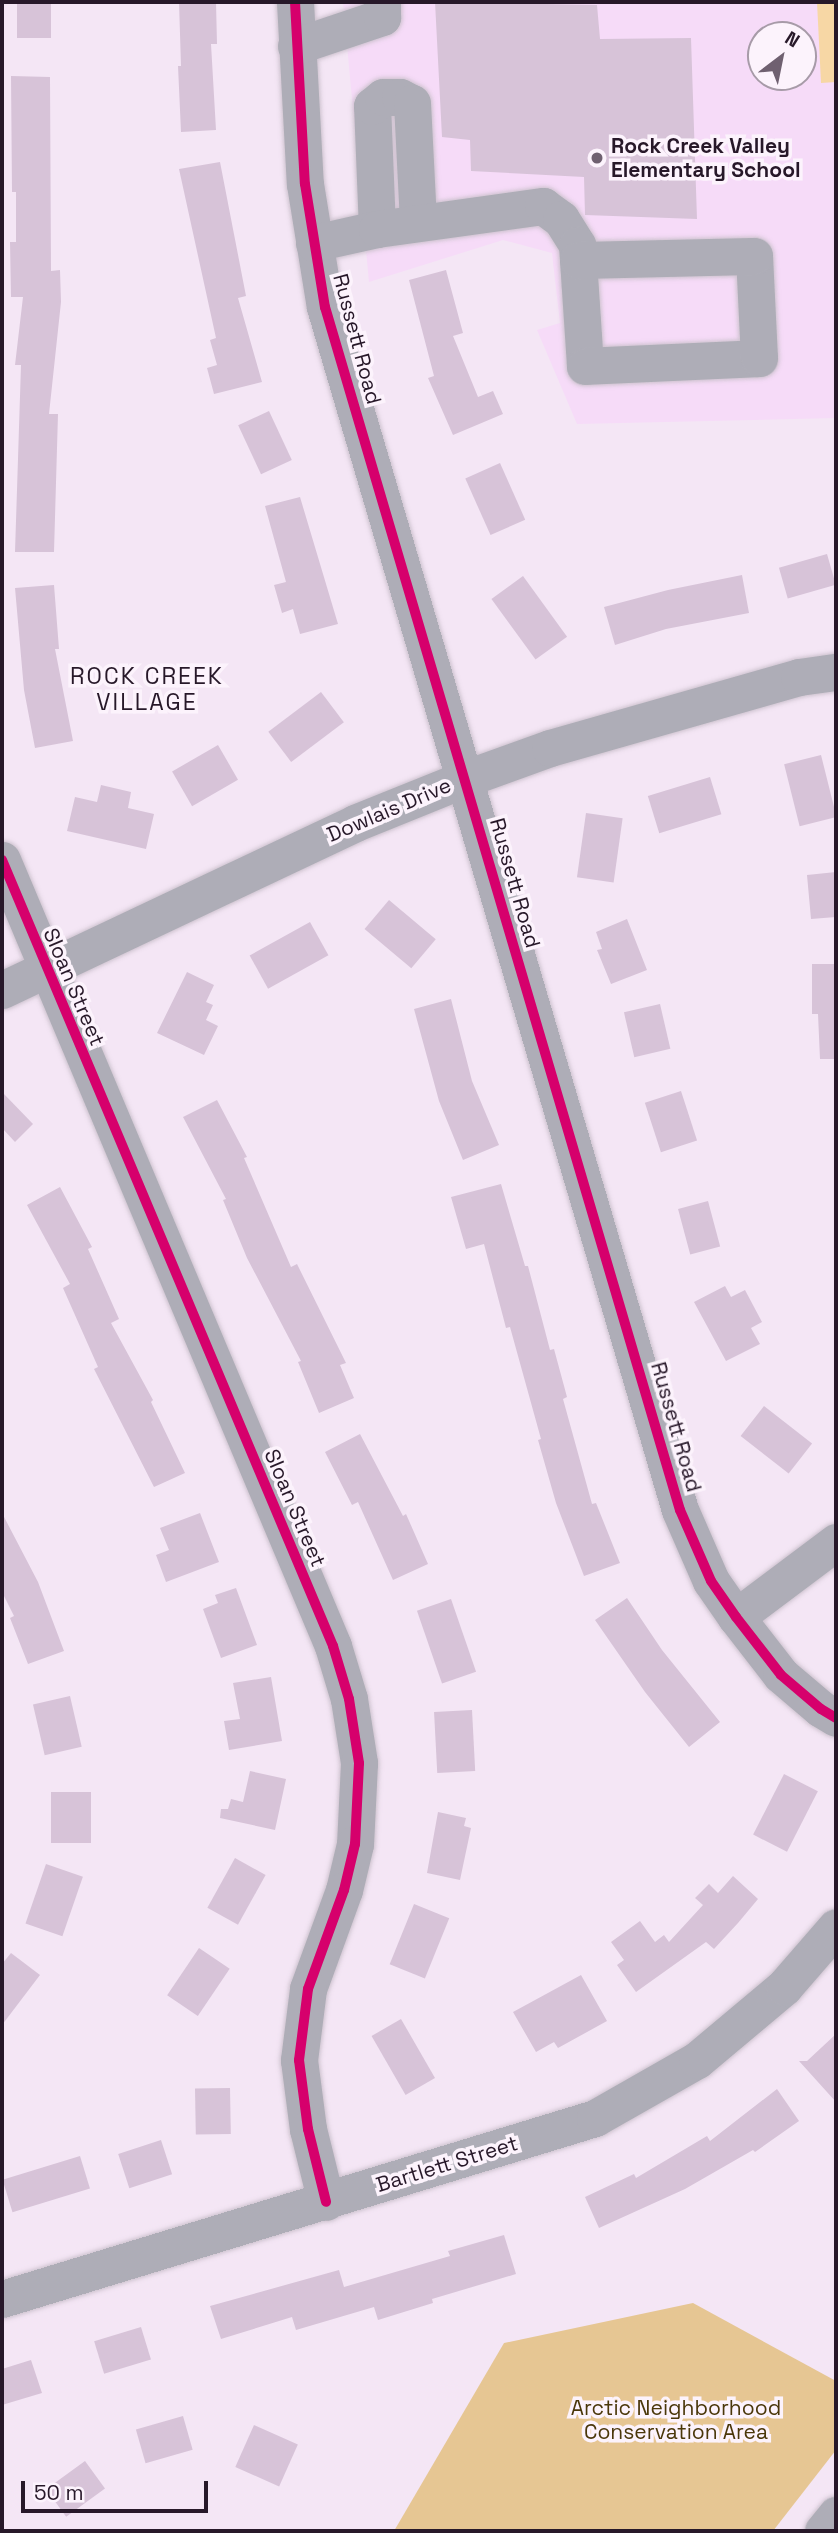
<!DOCTYPE html>
<style>
body{margin:0}
#map{position:relative;width:838px;height:2533px;overflow:hidden;background:#f4e6f5;font-family:"Space Grotesk",sans-serif}
div>[style]{position:absolute}
.built>*{inset:0;background:#f6dbf8}
.green>*{inset:0;background:#f7d7a5}
.forest>*{inset:0;background:#e6c693}
.building>*{inset:0;background:#d7c3d8;transform-origin:0 0}
.roads{filter:drop-shadow(0 0 2px #cec3cf) drop-shadow(0 0 2px #cec3cf)}
.minor>*{height:37px;margin:-18.5px;padding:0 18.5px;transform-origin:18.5px;border-radius:18.5px;background:#aeadb7}
.cycleway>*{height:10px;margin:-5px;padding:0 5px;transform-origin:5px;border-radius:5px;background:#d6006c}
.dots>*{width:19px;height:19px;translate:-50% -50%;box-sizing:border-box;border:4px solid #fcf3fc;border-radius:50%}
span{translate:-50% -50%;white-space:nowrap;text-align:center;line-height:1.15;-webkit-text-stroke:7px #fcf3fc;paint-order:stroke}
.poi-label{font-size:21px;color:#271829;font-weight:700}
.left{translate:0 -50%;text-align:left}
.street-label{font-size:21px;color:#271829}
.park-label{font-size:21px;color:#4a370a}
.neighbourhood-label{font-size:23px;color:#271829;letter-spacing:2px}
.frame{position:absolute;inset:0;border:4px solid #271829;pointer-events:none}
.north{position:absolute;left:747px;top:21px;width:70px;height:70px;box-sizing:border-box;background:#fcf3fc;border:2px solid #a79ba8;border-radius:50%;rotate:32deg;font-size:19px;font-weight:700;line-height:28px;text-align:center;color:#271829}
.north::after{content:'';display:block;margin:auto;width:24px;height:32px;background:#6f6070;clip-path:polygon(50% 0,100% 100%,50% 72%,0 100%)}
.scale{position:absolute;left:21px;top:2481px;width:187px;height:32px;box-sizing:border-box;border:4px solid #271829;border-top:0;padding-left:9px;font-size:21px;line-height:24px;white-space:nowrap;color:#271829;-webkit-text-stroke:5px #fcf3fc;paint-order:stroke}
</style>
<div id="map">
<div class="built">
<i style="clip-path:polygon(evenodd,343px 2px,836px 2px,836px 418px,577px 424px,537px 330px,560px 323px,552px 253px,503px 240px,369px 282px,343px 2px,761px 35px,803px 35px,803px 77px,761px 77px,761px 35px)"></i>
</div>
<div class="green">
<i style="clip-path:polygon(817px 2px,836px 2px,836px 82px,821px 83px)"></i>
</div>
<div class="forest">
<i style="clip-path:polygon(693px 2303px,836px 2381px,836px 2450px,773px 2531px,394px 2531px,504px 2343px)"></i>
</div>
<div class="building">
<i style="left:17px;top:2px;width:34px;height:36px"></i>
<i style="clip-path:polygon(179px 2px,216px 2px,217px 44px,211px 44px,216px 130px,181px 132px,178px 66px,181px 66px)"></i>
<i style="clip-path:polygon(435px 2px,597px 5px,600px 39px,691px 38px,697px 219px,585px 215px,584px 177px,471px 171px,470px 140px,442px 137px)"></i>
<i style="clip-path:polygon(11px 76px,50px 77px,51px 271px,60px 270px,61px 302px,49px 414px,58px 414px,54px 552px,15px 552px,21px 365px,15px 365px,23px 297px,11px 297px,10px 242px,16px 242px,16px 192px,12px 192px)"></i>
<i style="clip-path:polygon(220px 162px,246px 296px,238px 298px,262px 382px,214px 394px,207px 368px,217px 365px,210px 340px,216px 338px,179px 169px)"></i>
<i style="clip-path:polygon(446px 270px,463px 333px,453px 336px,478px 397px,493px 391px,503px 414px,453px 435px,428px 378px,434px 376px,409px 280px)"></i>
<i style="left:269px;top:411px;width:54px;height:34px;rotate:65deg"></i>
<i style="left:500px;top:463px;width:62px;height:38px;rotate:66deg"></i>
<i style="clip-path:polygon(300px 497px,338px 624px,300px 634px,293px 609px,282px 613px,274px 585px,286px 582px,265px 506px)"></i>
<i style="left:827px;top:554px;width:32px;height:50px;rotate:74deg"></i>
<i style="clip-path:polygon(742px 575px,749px 613px,666px 629px,615px 645px,604px 607px,668px 590px)"></i>
<i style="left:523px;top:576px;width:75px;height:39px;rotate:54deg"></i>
<i style="clip-path:polygon(54px 585px,59px 649px,55px 649px,73px 741px,35px 748px,24px 690px,15px 588px)"></i>
<i style="left:321px;top:692px;width:38px;height:66px;rotate:53deg"></i>
<i style="left:218px;top:745px;width:40px;height:53px;rotate:60deg"></i>
<i style="left:821px;top:755px;width:64px;height:38px;rotate:76deg"></i>
<i style="left:710px;top:777px;width:39px;height:65px;rotate:73deg"></i>
<i style="clip-path:polygon(101px 785px,131px 792px,128px 808px,154px 814px,146px 849px,67px 831px,75px 797px,97px 802px)"></i>
<i style="left:586px;top:813px;width:37px;height:65px;rotate:8deg"></i>
<i style="clip-path:polygon(836px 872px,836px 917px,811px 919px,807px 875px)"></i>
<i style="left:389px;top:900px;width:61px;height:38px;rotate:40deg"></i>
<i style="clip-path:polygon(627px 919px,647px 970px,611px 984px,597px 950px,602px 949px,596px 932px)"></i>
<i style="left:310px;top:922px;width:38px;height:69px;rotate:61deg"></i>
<i style="clip-path:polygon(812px 964px,836px 964px,836px 1059px,820px 1059px,818px 1014px,812px 1014px)"></i>
<i style="clip-path:polygon(187px 972px,214px 985px,206px 1002px,213px 1005px,206px 1020px,218px 1026px,204px 1055px,157px 1033px)"></i>
<i style="clip-path:polygon(451px 999px,472px 1081px,499px 1145px,463px 1160px,439px 1101px,414px 1009px)"></i>
<i style="left:660px;top:1004px;width:46px;height:37px;rotate:77deg"></i>
<i style="left:681px;top:1091px;width:52px;height:38px;rotate:72deg"></i>
<i style="clip-path:polygon(2px 1092px,33px 1124px,15px 1142px,2px 1128px)"></i>
<i style="clip-path:polygon(217px 1100px,247px 1157px,244px 1158px,291px 1267px,297px 1264px,346px 1363px,340px 1365px,354px 1398px,319px 1413px,298px 1362px,301px 1361px,247px 1258px,223px 1200px,226px 1199px,183px 1117px)"></i>
<i style="clip-path:polygon(501px 1184px,525px 1266px,528px 1266px,550px 1350px,554px 1349px,567px 1397px,563px 1399px,592px 1504px,596px 1503px,620px 1563px,584px 1576px,556px 1503px,538px 1440px,541px 1439px,510px 1327px,506px 1328px,484px 1244px,466px 1249px,451px 1197px)"></i>
<i style="clip-path:polygon(60px 1187px,92px 1247px,88px 1249px,119px 1319px,111px 1323px,153px 1400px,151px 1402px,185px 1473px,154px 1487px,94px 1369px,98px 1367px,63px 1288px,70px 1284px,27px 1205px)"></i>
<i style="left:708px;top:1201px;width:47px;height:31px;rotate:75deg"></i>
<i style="clip-path:polygon(725px 1286px,731px 1297px,745px 1290px,762px 1322px,751px 1328px,760px 1344px,726px 1361px,694px 1302px)"></i>
<i style="left:764px;top:1406px;width:61px;height:38px;rotate:38deg"></i>
<i style="clip-path:polygon(360px 1434px,403px 1516px,406px 1514px,428px 1564px,393px 1580px,358px 1502px,352px 1505px,325px 1452px)"></i>
<i style="clip-path:polygon(2px 1513px,38px 1582px,64px 1651px,28px 1664px,10px 1618px,14px 1616px,2px 1592px)"></i>
<i style="clip-path:polygon(200px 1513px,219px 1562px,166px 1582px,156px 1555px,169px 1550px,160px 1528px)"></i>
<i style="clip-path:polygon(236px 1588px,257px 1645px,221px 1658px,203px 1609px,218px 1603px,215px 1595px)"></i>
<i style="clip-path:polygon(627px 1598px,662px 1650px,720px 1722px,689px 1747px,645px 1692px,595px 1620px)"></i>
<i style="left:451px;top:1599px;width:77px;height:36px;rotate:71deg"></i>
<i style="clip-path:polygon(271px 1677px,282px 1741px,229px 1750px,224px 1721px,240px 1719px,233px 1683px)"></i>
<i style="left:70px;top:1696px;width:52px;height:38px;rotate:77deg"></i>
<i style="left:472px;top:1710px;width:61px;height:38px;rotate:87deg"></i>
<i style="clip-path:polygon(250px 1771px,286px 1779px,275px 1830px,220px 1818px,221px 1809px,228px 1809px,231px 1799px,243px 1802px)"></i>
<i style="left:784px;top:1774px;width:38px;height:68px;rotate:27deg"></i>
<i style="left:51px;top:1792px;width:40px;height:51px"></i>
<i style="clip-path:polygon(438px 1812px,466px 1818px,464px 1826px,471px 1828px,460px 1880px,427px 1873px)"></i>
<i style="left:235px;top:1858px;width:35px;height:57px;rotate:29deg"></i>
<i style="left:46px;top:1864px;width:39px;height:63px;rotate:19deg"></i>
<i style="clip-path:polygon(733px 1876px,758px 1899px,738px 1923px,714px 1949px,706px 1942px,636px 1992px,617px 1965px,624px 1960px,611px 1942px,640px 1921px,655px 1942px,664px 1935px,669px 1942px,703px 1905px,695px 1898px,709px 1884px,718px 1893px)"></i>
<i style="left:414px;top:1904px;width:38px;height:65px;rotate:22deg"></i>
<i style="left:199px;top:1948px;width:37px;height:57px;rotate:34deg"></i>
<i style="clip-path:polygon(11px 1953px,40px 1975px,2px 2025px,2px 1964px)"></i>
<i style="clip-path:polygon(581px 1975px,607px 2021px,558px 2048px,554px 2042px,536px 2052px,513px 2012px)"></i>
<i style="left:401px;top:2019px;width:68px;height:34px;rotate:60deg"></i>
<i style="clip-path:polygon(836px 2034px,836px 2102px,799px 2061px,807px 2061px)"></i>
<i style="left:230px;top:2088px;width:46px;height:35px;rotate:89deg"></i>
<i style="clip-path:polygon(777px 2089px,799px 2121px,755px 2152px,753px 2150px,685px 2189px,599px 2228px,585px 2197px,634px 2174px,636px 2178px,707px 2136px,710px 2141px)"></i>
<i style="left:161px;top:2140px;width:36px;height:45px;rotate:72deg"></i>
<i style="left:80px;top:2156px;width:34px;height:81px;rotate:73deg"></i>
<i style="clip-path:polygon(504px 2235px,516px 2274px,432px 2299px,433px 2303px,378px 2320px,374px 2307px,296px 2330px,292px 2317px,221px 2339px,210px 2306px,339px 2270px,344px 2287px,450px 2256px,448px 2251px)"></i>
<i style="left:141px;top:2327px;width:34px;height:49px;rotate:73deg"></i>
<i style="clip-path:polygon(31px 2360px,42px 2393px,2px 2405px,2px 2369px)"></i>
<i style="left:183px;top:2416px;width:35px;height:49px;rotate:74deg"></i>
<i style="left:254px;top:2425px;width:48px;height:46px;rotate:24deg"></i>
<i style="left:85px;top:2461px;width:34px;height:48px;rotate:54deg"></i>
</div>
<div class="roads">
<div class="minor">
<i style="left:295px;top:2px;width:182px;rotate:86.9deg"></i>
<i style="left:305px;top:184px;width:125px;rotate:80.8deg"></i>
<i style="left:325px;top:307px;width:1254px;rotate:73.56deg"></i>
<i style="left:680px;top:1510px;width:77px;rotate:66.4deg"></i>
<i style="left:711px;top:1581px;width:44px;rotate:55.2deg"></i>
<i style="left:736px;top:1617px;width:73px;rotate:52.2deg"></i>
<i style="left:781px;top:1675px;width:52px;rotate:40.4deg"></i>
<i style="left:821px;top:1709px;width:17px;rotate:31deg"></i>
<i style="left:296px;top:46px;width:91px;rotate:-18.6deg"></i>
<i style="left:382px;top:17px;width:15px;rotate:-90deg"></i>
<i style="left:377px;top:229px;width:123px;rotate:-92.3deg"></i>
<i style="left:372px;top:106px;width:14px;rotate:-39deg"></i>
<i style="left:383px;top:97px;width:17px"></i>
<i style="left:400px;top:97px;width:13px;rotate:27deg"></i>
<i style="left:412px;top:103px;width:119px;rotate:87.1deg"></i>
<i style="left:314px;top:243px;width:65px;rotate:-12.5deg"></i>
<i style="left:377px;top:229px;width:168px;rotate:-7.9deg"></i>
<i style="left:543px;top:206px;width:22px;rotate:36deg"></i>
<i style="left:561px;top:219px;width:31px;rotate:58deg"></i>
<i style="left:577px;top:245px;width:121px;rotate:86.2deg"></i>
<i style="left:585px;top:366px;width:174px;rotate:-2.6deg"></i>
<i style="left:759px;top:358px;width:102px;rotate:-92.8deg"></i>
<i style="left:754px;top:256px;width:176px;rotate:178.7deg"></i>
<i style="left:2px;top:860px;width:853px;rotate:67.16deg"></i>
<i style="left:333px;top:1646px;width:55px;rotate:73.2deg"></i>
<i style="left:349px;top:1699px;width:65px;rotate:81.1deg"></i>
<i style="left:359px;top:1763px;width:81px;rotate:92.8deg"></i>
<i style="left:355px;top:1844px;width:47px;rotate:103.4deg"></i>
<i style="left:344px;top:1890px;width:105px;rotate:110deg"></i>
<i style="left:308px;top:1989px;width:72px;rotate:97.2deg"></i>
<i style="left:299px;top:2060px;width:70px;rotate:82.6deg"></i>
<i style="left:308px;top:2129px;width:75px;rotate:76.1deg"></i>
<i style="left:2px;top:990px;width:391px;rotate:-25.3deg"></i>
<i style="left:355px;top:823px;width:118px;rotate:-22deg"></i>
<i style="left:464px;top:779px;width:91px;rotate:-19.8deg"></i>
<i style="left:550px;top:748px;width:259px;rotate:-15.9deg"></i>
<i style="left:799px;top:677px;width:37px;rotate:-8deg"></i>
<i style="left:736px;top:1617px;width:125px;rotate:-36.9deg"></i>
<i style="left:2px;top:2299px;width:620px;rotate:-16.97deg"></i>
<i style="left:595px;top:2118px;width:117px;rotate:-29.6deg"></i>
<i style="left:697px;top:2060px;width:114px;rotate:-40deg"></i>
<i style="left:784px;top:1987px;width:79px;rotate:-49.1deg"></i>
<i style="left:823px;top:2531px;width:21px;rotate:-51deg"></i>
</div>
</div>
<div class="cycleway">
<i style="left:295px;top:2px;width:182px;rotate:86.9deg"></i>
<i style="left:305px;top:184px;width:125px;rotate:80.8deg"></i>
<i style="left:325px;top:307px;width:1254px;rotate:73.56deg"></i>
<i style="left:680px;top:1510px;width:77px;rotate:66.4deg"></i>
<i style="left:711px;top:1581px;width:44px;rotate:55.2deg"></i>
<i style="left:736px;top:1617px;width:73px;rotate:52.2deg"></i>
<i style="left:781px;top:1675px;width:52px;rotate:40.4deg"></i>
<i style="left:821px;top:1709px;width:17px;rotate:31deg"></i>
<i style="left:2px;top:860px;width:853px;rotate:67.16deg"></i>
<i style="left:333px;top:1646px;width:55px;rotate:73.2deg"></i>
<i style="left:349px;top:1699px;width:65px;rotate:81.1deg"></i>
<i style="left:359px;top:1763px;width:81px;rotate:92.8deg"></i>
<i style="left:355px;top:1844px;width:47px;rotate:103.4deg"></i>
<i style="left:344px;top:1890px;width:105px;rotate:110deg"></i>
<i style="left:308px;top:1989px;width:72px;rotate:97.2deg"></i>
<i style="left:299px;top:2060px;width:70px;rotate:82.6deg"></i>
<i style="left:308px;top:2129px;width:75px;rotate:76.1deg"></i>
</div>
<div class="dots">
<i style="left:597px;top:158px;background:#6f6070"></i>
</div>
<div class="poi-label">
<span class="left" style="left:611px;top:158px">Rock Creek Valley<br>Elementary School</span>
</div>
<div class="street-label">
<span style="left:357px;top:339px;rotate:75deg">Russett Road</span>
<span style="left:389px;top:810px;rotate:-23deg">Dowlais Drive</span>
<span style="left:515px;top:883px;rotate:74deg">Russett Road</span>
<span style="left:74px;top:987px;rotate:67deg">Sloan Street</span>
<span style="left:676px;top:1427px;rotate:74deg">Russett Road</span>
<span style="left:295px;top:1508px;rotate:67deg">Sloan Street</span>
<span style="left:447px;top:2164px;rotate:-17deg">Bartlett Street</span>
</div>
<div class="park-label">
<span style="left:676px;top:2420px">Arctic Neighborhood<br>Conservation Area</span>
</div>
<div class="neighbourhood-label">
<span style="left:147px;top:689px">ROCK CREEK<br>VILLAGE</span>
</div>
<div class="frame"></div>
<div class="north">N</div>
<div class="scale">50 m</div>
</div>
